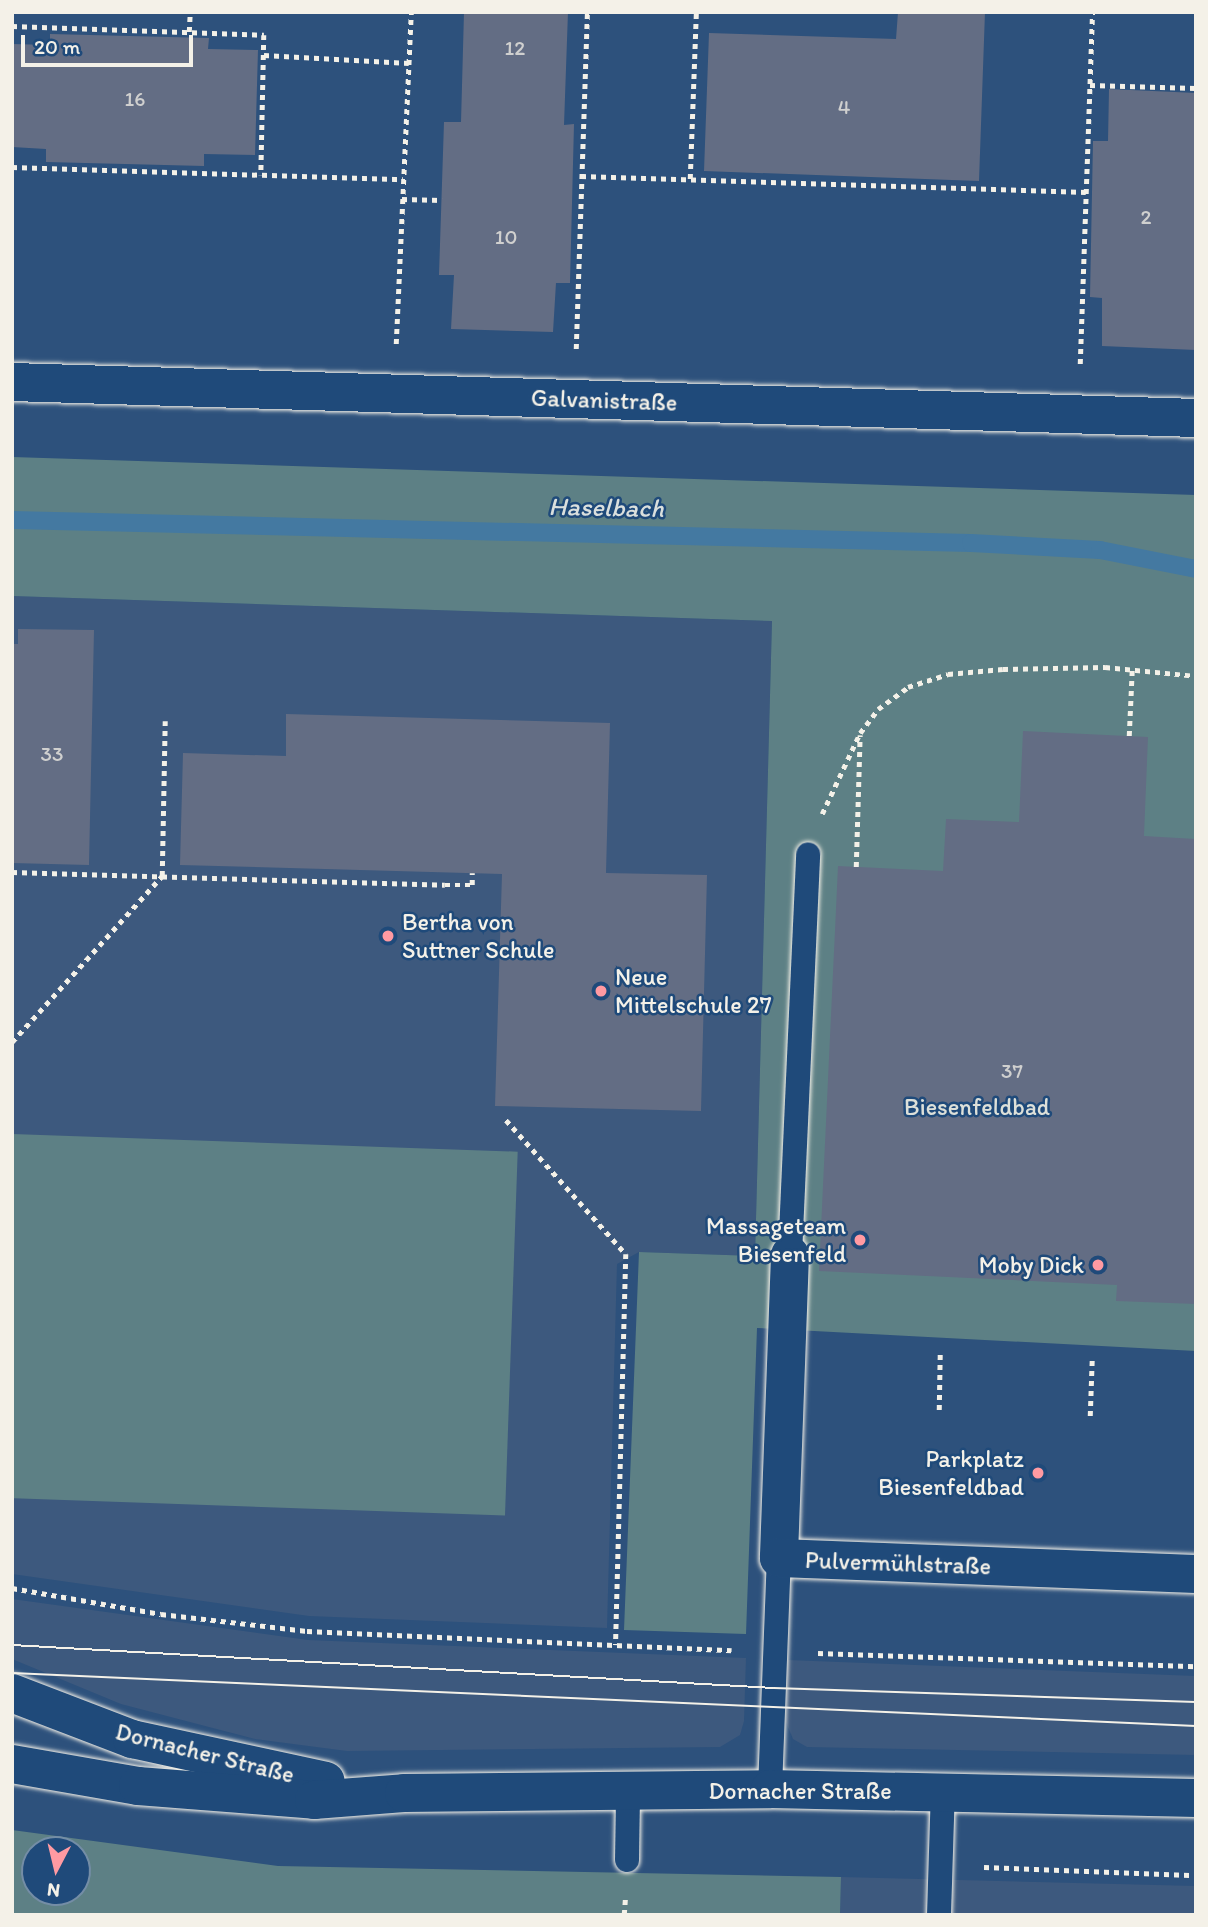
<!DOCTYPE html>
<meta charset="utf-8">
<style>
body{margin:0}
#map{position:relative;width:1208px;height:1927px;overflow:hidden;background:#2d517c;font-family:Itim,sans-serif}
div>[style]{position:absolute}
.built>*{inset:0;background:#3d597e}
.green>*{inset:0;background:#5d8085;transform-origin:0 0}
.stream>*{height:18px;margin:-9px;padding:0 9px;transform-origin:9px;border-radius:9px;background:#4479a1}
.building>*{inset:0;background:#636d84}
.path>*{height:4.5px;margin-top:-2.25px;transform-origin:0;background:repeating-linear-gradient(90deg,#f4f1e8 0 5px,transparent 0 10px)}
.roads{filter:drop-shadow(0 0 2px #f4f1e8) drop-shadow(0 0 2px #f4f1e8)}
.lane>*{height:24px;margin:-12px;padding:0 12px;transform-origin:12px;border-radius:12px;background:#1f4a7a}
.street>*{height:38px;margin:-19px;padding:0 19px;transform-origin:19px;border-radius:19px;background:#1f4a7a}
.secondary>*{height:38px;margin:-19px;padding:0 19px;transform-origin:19px;border-radius:19px;background:#1f4a7a}
.tram>*{height:2px;margin:-1px;padding:0 1px;transform-origin:1px;border-radius:1px;background:#f4f1e8}
.dots>*{width:19px;height:19px;translate:-50% -50%;box-sizing:border-box;border:4px solid #1f4a7a;border-radius:50%}
span{translate:-50% -50%;white-space:nowrap;text-align:center;line-height:1.15;-webkit-text-stroke:5px #1f4a7a;paint-order:stroke}
.number-label{font-size:21px;color:#d0d0cf}
.number-label span{-webkit-text-stroke-width:0}
.street-label{font-size:24px;color:#f4f1e8}
.poi-label{font-size:24px;color:#f4f1e8}
.left{translate:0 -50%;text-align:left}
.right{translate:-100% -50%;text-align:right}
.park-label{font-size:24px;color:#dde0d9}
.water-label{font-size:26px;color:#dadfdd;font-style:italic}
.frame{position:absolute;inset:0;border:14px solid #f4f1e8;pointer-events:none}
.north{position:absolute;left:21px;top:1836px;width:70px;height:70px;box-sizing:border-box;background:#1f4a7a;border:2px solid #748da6;border-radius:50%;rotate:187deg;font-size:19px;font-weight:700;line-height:28px;text-align:center;color:#f4f1e8}
.north::after{content:'';display:block;margin:auto;width:24px;height:32px;background:#ff9aa2;clip-path:polygon(50% 0,100% 100%,50% 72%,0 100%)}
.scale{position:absolute;left:21px;top:35px;width:172px;height:32px;box-sizing:border-box;border:4px solid #f4f1e8;border-top:0;padding-left:9px;font-size:21px;line-height:24px;white-space:nowrap;color:#f4f1e8;-webkit-text-stroke:5px #1f4a7a;paint-order:stroke}
</style>
<div id="map">
<div class="built">
<i style="clip-path:polygon(12px 596px,772px 621px,755px 1256px,639px 1252px,617px 1264px,607px 1628px,309px 1616px,12px 1574px)"></i>
<i style="clip-path:polygon(12px 1599px,308px 1640px,746px 1658px,744px 1721px,740px 1735px,720px 1747px,347px 1751px,255px 1739px,121px 1704px,12px 1659px)"></i>
<i style="clip-path:polygon(788px 1660px,1196px 1676px,1196px 1755px,807px 1747px,793px 1739px,786px 1722px)"></i>
<i style="clip-path:polygon(841px 1877px,1196px 1886px,1196px 1915px,840px 1915px)"></i>
</div>
<div class="green">
<i style="clip-path:polygon(12px 457px,1196px 495px,1196px 1351px,757px 1328px,746px 1634px,624px 1630px,639px 1252px,755px 1256px,772px 621px,12px 596px)"></i>
<i style="left:12px;top:1134px;width:506px;height:364px;rotate:2deg"></i>
<i style="clip-path:polygon(evenodd,12px 1830px,278px 1866px,841px 1877px,840px 1915px,12px 1915px,12px 1830px,77px 1850px,77px 1892px,35px 1892px,35px 1850px,77px 1850px)"></i>
</div>
<div class="stream">
<i style="left:12px;top:520px;width:959px;rotate:1.37deg"></i>
<i style="left:971px;top:543px;width:129px;rotate:3.1deg"></i>
<i style="left:1100px;top:550px;width:98px;rotate:11.2deg"></i>
</div>
<div class="building">
<i style="clip-path:polygon(464px 12px,568px 12px,564px 125px,574px 124px,570px 283px,556px 283px,553px 332px,451px 329px,454px 275px,439px 275px,444px 122px,461px 122px)"></i>
<i style="clip-path:polygon(898px 12px,985px 12px,979px 181px,704px 171px,709px 33px,896px 39px)"></i>
<i style="clip-path:polygon(50px 34px,209px 38px,208px 49px,258px 50px,255px 155px,204px 154px,204px 166px,46px 162px,46px 149px,12px 147px,12px 44px,50px 45px)"></i>
<i style="clip-path:polygon(1109px 89px,1196px 93px,1196px 350px,1102px 346px,1102px 298px,1090px 297px,1093px 141px,1108px 141px)"></i>
<i style="clip-path:polygon(18px 629px,94px 630px,89px 865px,12px 863px,12px 644px,18px 644px)"></i>
<i style="clip-path:polygon(286px 714px,610px 723px,606px 873px,707px 875px,701px 1111px,495px 1106px,502px 874px,180px 865px,183px 753px,286px 756px)"></i>
<i style="clip-path:polygon(1023px 731px,1148px 737px,1144px 836px,1196px 839px,1196px 1304px,1116px 1301px,1117px 1285px,819px 1271px,838px 866px,943px 871px,946px 819px,1019px 822px)"></i>
</div>
<div class="path">
<i style="left:12px;top:26px;width:252px;rotate:2deg"></i>
<i style="left:264px;top:35px;width:140px;rotate:91.2deg"></i>
<i style="left:189px;top:32px;width:20px;rotate:-87deg"></i>
<i style="left:264px;top:55px;width:145px;rotate:3.2deg"></i>
<i style="left:1090px;top:85px;width:106px;rotate:1.6deg"></i>
<i style="left:12px;top:167px;width:391px;rotate:1.8deg"></i>
<i style="left:581px;top:176px;width:505px;rotate:1.81deg"></i>
<i style="left:690px;top:179px;width:167px;rotate:-87.9deg"></i>
<i style="left:402px;top:199px;width:40px;rotate:1.4deg"></i>
<i style="left:396px;top:344px;width:332px;rotate:-87.4deg"></i>
<i style="left:576px;top:349px;width:337px;rotate:-88.1deg"></i>
<i style="left:1080px;top:364px;width:352px;rotate:-88deg"></i>
<i style="left:1129px;top:736px;width:66px;rotate:-87.4deg"></i>
<i style="left:822px;top:814px;width:89px;rotate:-64.9deg"></i>
<i style="left:860px;top:733px;width:30px;rotate:-53deg"></i>
<i style="left:878px;top:709px;width:37px;rotate:-36deg"></i>
<i style="left:908px;top:687px;width:42px;rotate:-18deg"></i>
<i style="left:948px;top:674px;width:55px;rotate:-5.2deg"></i>
<i style="left:1003px;top:669px;width:102px;rotate:-1.1deg"></i>
<i style="left:1105px;top:667px;width:91px;rotate:5.6deg"></i>
<i style="left:856px;top:867px;width:132px;rotate:-88.3deg"></i>
<i style="left:12px;top:872px;width:433px;rotate:1.7deg"></i>
<i style="left:445px;top:885px;width:27px"></i>
<i style="left:472px;top:885px;width:12px;rotate:-90deg"></i>
<i style="left:12px;top:1042px;width:224px;rotate:-47.9deg"></i>
<i style="left:162px;top:876px;width:155px;rotate:-88.9deg"></i>
<i style="left:506px;top:1120px;width:180px;rotate:48.2deg"></i>
<i style="left:626px;top:1254px;width:391px;rotate:91.5deg"></i>
<i style="left:939px;top:1410px;width:59px;rotate:-89deg"></i>
<i style="left:1090px;top:1416px;width:58px;rotate:-88deg"></i>
<i style="left:12px;top:1588px;width:151px;rotate:9.9deg"></i>
<i style="left:161px;top:1614px;width:147px;rotate:6.6deg"></i>
<i style="left:307px;top:1631px;width:425px;rotate:2.6deg"></i>
<i style="left:818px;top:1653px;width:378px;rotate:2deg"></i>
<i style="left:984px;top:1867px;width:212px;rotate:2.2deg"></i>
<i style="left:624px;top:1915px;width:16px;rotate:-86deg"></i>
</div>
<div class="roads">
<div class="lane">
<i style="left:790px;top:1255px;width:401px;rotate:-87.4deg"></i>
<i style="left:770px;top:1789px;width:231px;rotate:-87.8deg"></i>
<i style="left:627px;top:1860px;width:67px;rotate:-89.1deg"></i>
<i style="left:939px;top:1915px;width:124px;rotate:-88.2deg"></i>
</div>
<div class="street">
<i style="left:12px;top:382px;width:1185px;rotate:1.74deg"></i>
<i style="left:790px;top:1255px;width:303px;rotate:92.1deg"></i>
<i style="left:779px;top:1558px;width:417px;rotate:2.2deg"></i>
</div>
<div class="secondary">
<i style="left:12px;top:1693px;width:129px;rotate:21deg"></i>
<i style="left:132px;top:1739px;width:198px;rotate:12.2deg"></i>
<i style="left:12px;top:1764px;width:128px;rotate:9.9deg"></i>
<i style="left:138px;top:1786px;width:177px;rotate:4.5deg"></i>
<i style="left:314px;top:1800px;width:90px;rotate:-4.4deg"></i>
<i style="left:404px;top:1793px;width:366px;rotate:-0.6deg"></i>
<i style="left:770px;top:1789px;width:426px;rotate:1.2deg"></i>
</div>
</div>
<div class="tram">
<i style="left:12px;top:1645px;width:763px;rotate:3.23deg"></i>
<i style="left:774px;top:1688px;width:422px;rotate:1.9deg"></i>
<i style="left:12px;top:1673px;width:1185px;rotate:2.56deg"></i>
</div>
<div class="dots">
<i style="left:388px;top:936px;background:#ff9aa2"></i>
<i style="left:601px;top:991px;background:#ff9aa2"></i>
<i style="left:860px;top:1240px;background:#ff9aa2"></i>
<i style="left:1098px;top:1265px;background:#ff9aa2"></i>
<i style="left:1038px;top:1473px;background:#ff9aa2"></i>
</div>
<div class="number-label">
<span style="left:515px;top:48px">12</span>
<span style="left:135px;top:99px">16</span>
<span style="left:844px;top:107px">4</span>
<span style="left:1146px;top:217px">2</span>
<span style="left:506px;top:237px">10</span>
<span style="left:52px;top:754px">33</span>
<span style="left:1012px;top:1071px">37</span>
</div>
<div class="street-label">
<span style="left:604px;top:400px;rotate:2deg">Galvanistraße</span>
<span style="left:898px;top:1563px;rotate:2deg">Pulvermühlstraße</span>
<span style="left:205px;top:1753px;rotate:14deg">Dornacher Straße</span>
<span style="left:800px;top:1791px">Dornacher Straße</span>
</div>
<div class="poi-label">
<span class="left" style="left:402px;top:936px">Bertha von<br>Suttner Schule</span>
<span class="left" style="left:615px;top:991px">Neue<br>Mittelschule 27</span>
<span class="right" style="left:846px;top:1240px">Massageteam<br>Biesenfeld</span>
<span class="right" style="left:1084px;top:1265px">Moby Dick</span>
<span class="right" style="left:1024px;top:1473px">Parkplatz<br>Biesenfeldbad</span>
</div>
<div class="park-label">
<span style="left:977px;top:1107px">Biesenfeldbad</span>
</div>
<div class="water-label">
<span style="left:606px;top:508px;rotate:1deg">Haselbach</span>
</div>
<div class="frame"></div>
<div class="north">N</div>
<div class="scale">20 m</div>
</div>
